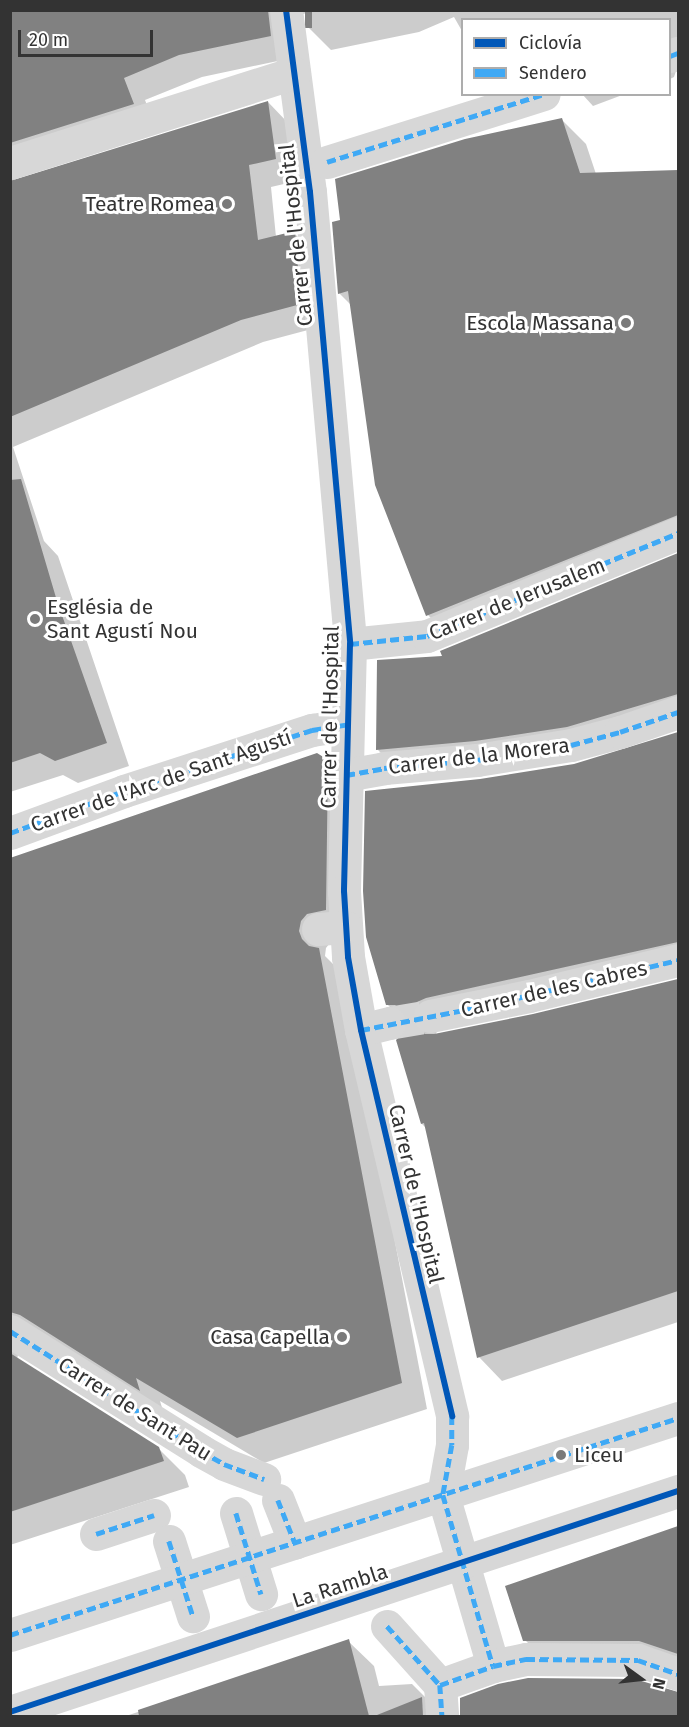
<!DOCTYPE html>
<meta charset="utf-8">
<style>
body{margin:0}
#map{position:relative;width:689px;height:1727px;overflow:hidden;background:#fff;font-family:"Fira Sans",sans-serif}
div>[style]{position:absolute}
.shadow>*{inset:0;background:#0003}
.building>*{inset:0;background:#818181;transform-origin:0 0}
.minor-tunnel>*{height:33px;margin-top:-16.5px;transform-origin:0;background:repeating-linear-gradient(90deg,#d6d6d6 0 33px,transparent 0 49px)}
.minor>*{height:33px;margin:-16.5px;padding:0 16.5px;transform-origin:16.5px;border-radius:16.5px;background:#d7d7d7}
.quiet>*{height:4.5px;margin-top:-2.25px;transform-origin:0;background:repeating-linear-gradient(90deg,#3fa9f5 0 9px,transparent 0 13.5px)}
.cycleway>*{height:6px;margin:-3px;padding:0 3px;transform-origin:3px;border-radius:3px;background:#0057b8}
.dots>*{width:16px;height:16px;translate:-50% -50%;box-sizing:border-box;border:3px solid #fff;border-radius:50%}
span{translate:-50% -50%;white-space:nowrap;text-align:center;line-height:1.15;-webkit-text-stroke:6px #fff;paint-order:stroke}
.poi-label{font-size:21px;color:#333}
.right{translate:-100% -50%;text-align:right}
.left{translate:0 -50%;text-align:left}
.street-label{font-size:21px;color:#333}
.frame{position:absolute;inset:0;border:12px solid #333;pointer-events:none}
.legend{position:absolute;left:461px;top:18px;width:210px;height:78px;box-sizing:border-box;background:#fff;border:2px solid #adadad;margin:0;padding:8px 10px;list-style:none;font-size:18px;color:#333}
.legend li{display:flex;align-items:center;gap:12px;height:30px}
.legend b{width:30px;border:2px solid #adadad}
.north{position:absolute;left:611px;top:1649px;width:60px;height:60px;-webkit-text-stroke:4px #fff;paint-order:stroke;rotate:105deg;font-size:16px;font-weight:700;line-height:24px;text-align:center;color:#333}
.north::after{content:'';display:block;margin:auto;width:21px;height:27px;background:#333;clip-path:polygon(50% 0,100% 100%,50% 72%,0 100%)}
.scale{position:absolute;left:18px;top:30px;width:135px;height:27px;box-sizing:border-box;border:3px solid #333;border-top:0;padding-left:8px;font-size:18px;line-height:21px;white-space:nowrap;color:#333;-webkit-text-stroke:4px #fff;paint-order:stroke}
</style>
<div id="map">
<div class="shadow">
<i style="clip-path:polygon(10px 10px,678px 10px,678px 65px,674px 77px,670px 79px,670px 20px,462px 20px,462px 31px,454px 17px,419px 32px,331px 50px,309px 28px,306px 13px,296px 17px,292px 58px,202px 77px,145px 100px,155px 126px,19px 172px,13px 182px,268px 102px,290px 125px,297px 181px,271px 187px,276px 237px,294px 233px,316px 255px,323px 326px,263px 342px,13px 447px,44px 541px,58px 556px,129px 766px,78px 783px,63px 775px,10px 792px)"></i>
<i style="clip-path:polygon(582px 94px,625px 94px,593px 106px)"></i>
<i style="clip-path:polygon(562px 120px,586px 144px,596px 174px,678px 171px,678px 546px,451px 639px,428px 615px,351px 305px,339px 293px)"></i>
<i style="clip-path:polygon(678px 555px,678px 723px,402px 774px,378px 750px,444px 657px,442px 652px)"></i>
<i style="clip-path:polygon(678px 733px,678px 970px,442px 1025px,434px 1036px,534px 1016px,678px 981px,678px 1322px,502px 1381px,479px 1357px,426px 1128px,422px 1124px,408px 1025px,387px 1004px,480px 780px,576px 765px)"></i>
<i style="clip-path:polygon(328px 761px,354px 787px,333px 939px,326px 948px,325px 956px,344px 975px,427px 1409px,264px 1463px,160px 1401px,164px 1414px,20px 1347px,17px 1359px,158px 1448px,185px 1475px,189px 1487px,10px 1545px,10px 859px)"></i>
<i style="clip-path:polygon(678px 1528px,678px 1670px,550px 1665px,525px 1640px,507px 1587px)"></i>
<i style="clip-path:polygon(348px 1641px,374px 1666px,379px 1686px,412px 1684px,444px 1716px,126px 1716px)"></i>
<i style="clip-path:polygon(672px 1693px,678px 1694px,678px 1716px,461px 1716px,461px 1699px)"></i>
</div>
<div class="building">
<i style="clip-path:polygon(10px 10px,268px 10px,271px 36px,179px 55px,124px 78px,134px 104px,10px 143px)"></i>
<i style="left:305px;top:10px;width:7px;height:18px"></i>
<i style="clip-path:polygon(268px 101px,276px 159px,249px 165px,258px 240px,295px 231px,301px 304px,241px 320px,10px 417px,10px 181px)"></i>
<i style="clip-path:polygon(562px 118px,580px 173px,678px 170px,678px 515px,426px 616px,375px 485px,348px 291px,338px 294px,332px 222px,340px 220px,335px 179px,465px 139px)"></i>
<i style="clip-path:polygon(21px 479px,57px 601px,107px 743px,55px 761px,40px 753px,10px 763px,10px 480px)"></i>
<i style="clip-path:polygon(678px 553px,678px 694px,567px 727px,475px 741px,376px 750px,377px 660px,442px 656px,440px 651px)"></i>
<i style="clip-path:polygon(678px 732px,678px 942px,426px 998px,417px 1002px,412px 1011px,412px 1019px,416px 1029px,425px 1034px,434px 1034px,533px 1014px,678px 979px,678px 1291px,477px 1358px,424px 1123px,421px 1124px,396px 1040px,407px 1029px,407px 1018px,402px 1010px,395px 1005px,386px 1005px,366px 937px,363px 891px,365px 791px,480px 779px,574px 764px)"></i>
<i style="clip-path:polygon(317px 753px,328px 760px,326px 910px,307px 914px,301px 921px,299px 931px,302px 939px,309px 946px,319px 948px,402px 1383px,237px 1438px,136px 1378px,140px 1391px,20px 1315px,10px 1312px,10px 858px)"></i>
<i style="clip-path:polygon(10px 1353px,159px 1447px,164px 1461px,10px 1512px)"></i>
<i style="clip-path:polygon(678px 1526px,678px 1654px,639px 1641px,523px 1641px,505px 1586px)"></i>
<i style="clip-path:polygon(349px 1639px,369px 1716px,139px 1716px,138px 1710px)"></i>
<i style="clip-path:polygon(528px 1678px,635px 1679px,678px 1692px,678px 1716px,460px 1716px,460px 1698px,498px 1684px)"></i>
<i style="clip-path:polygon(422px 1697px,423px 1716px,377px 1716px,377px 1715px)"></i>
</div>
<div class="minor-tunnel">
<i style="left:389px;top:1023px;width:42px;rotate:-9.7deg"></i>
</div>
<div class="minor">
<i style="left:286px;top:10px;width:184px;rotate:82.5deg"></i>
<i style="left:310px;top:192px;width:454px;rotate:84.9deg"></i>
<i style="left:350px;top:644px;width:247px;rotate:91.4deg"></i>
<i style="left:344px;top:891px;width:66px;rotate:86.5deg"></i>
<i style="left:348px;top:957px;width:74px;rotate:79.9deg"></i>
<i style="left:361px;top:1030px;width:397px;rotate:76.7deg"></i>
<i style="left:452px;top:1416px;width:29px;rotate:90deg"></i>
<i style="left:452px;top:1445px;width:51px;rotate:100.2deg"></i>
<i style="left:443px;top:1495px;width:178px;rotate:73.7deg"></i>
<i style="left:670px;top:56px;width:9px;rotate:-21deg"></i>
<i style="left:327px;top:162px;width:227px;rotate:-17.4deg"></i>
<i style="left:10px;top:163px;width:298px;rotate:-17.6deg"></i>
<i style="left:350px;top:644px;width:77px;rotate:-5.9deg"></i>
<i style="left:427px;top:636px;width:271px;rotate:-22.3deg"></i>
<i style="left:346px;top:775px;width:39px;rotate:-10deg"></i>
<i style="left:384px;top:768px;width:93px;rotate:-4.9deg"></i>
<i style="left:477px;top:760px;width:95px;rotate:-9.1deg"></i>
<i style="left:571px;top:745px;width:51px;rotate:-14.9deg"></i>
<i style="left:620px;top:732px;width:61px;rotate:-19deg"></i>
<i style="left:10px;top:833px;width:121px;rotate:-20.2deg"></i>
<i style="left:124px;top:791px;width:198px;rotate:-18deg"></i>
<i style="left:312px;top:730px;width:36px;rotate:-9deg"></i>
<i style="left:318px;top:929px;width:28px;rotate:-4deg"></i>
<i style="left:430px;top:1016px;width:101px;rotate:-11.4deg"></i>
<i style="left:529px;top:996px;width:153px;rotate:-13.6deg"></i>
<i style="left:361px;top:1030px;width:29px;rotate:-14deg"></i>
<i style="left:10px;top:1331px;width:226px;rotate:32.1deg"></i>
<i style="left:201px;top:1451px;width:26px;rotate:29deg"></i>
<i style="left:224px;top:1464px;width:43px;rotate:20.6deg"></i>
<i style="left:278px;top:1500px;width:46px;rotate:68.4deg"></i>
<i style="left:236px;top:1513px;width:85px;rotate:72.8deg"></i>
<i style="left:96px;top:1534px;width:61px;rotate:-18.1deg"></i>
<i style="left:169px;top:1541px;width:79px;rotate:72.3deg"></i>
<i style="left:387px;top:1626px;width:79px;rotate:48.1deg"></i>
<i style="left:10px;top:1635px;width:702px;rotate:-18deg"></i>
<i style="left:440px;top:1685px;width:56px;rotate:-19.7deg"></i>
<i style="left:493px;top:1666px;width:34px;rotate:-12deg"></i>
<i style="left:526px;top:1659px;width:112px;rotate:0.5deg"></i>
<i style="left:638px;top:1660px;width:42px;rotate:19.3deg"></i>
<i style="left:440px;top:1685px;width:31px;rotate:86deg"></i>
<i style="left:10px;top:1712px;width:704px;rotate:-18.31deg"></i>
</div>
<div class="quiet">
<i style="left:670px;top:56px;width:9px;rotate:-21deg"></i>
<i style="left:327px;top:162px;width:227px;rotate:-17.4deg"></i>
<i style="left:350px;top:644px;width:77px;rotate:-5.9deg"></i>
<i style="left:427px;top:636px;width:271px;rotate:-22.3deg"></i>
<i style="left:346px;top:775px;width:39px;rotate:-10deg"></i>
<i style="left:384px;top:768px;width:93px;rotate:-4.9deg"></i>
<i style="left:477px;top:760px;width:95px;rotate:-9.1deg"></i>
<i style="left:571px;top:745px;width:51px;rotate:-14.9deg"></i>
<i style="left:620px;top:732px;width:61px;rotate:-19deg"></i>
<i style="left:10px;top:833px;width:121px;rotate:-20.2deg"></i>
<i style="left:124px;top:791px;width:198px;rotate:-18deg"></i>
<i style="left:312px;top:730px;width:36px;rotate:-9deg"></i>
<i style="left:361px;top:1030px;width:120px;rotate:-11deg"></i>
<i style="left:479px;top:1007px;width:204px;rotate:-13.3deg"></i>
<i style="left:10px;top:1331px;width:226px;rotate:32.1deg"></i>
<i style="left:201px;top:1451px;width:26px;rotate:29deg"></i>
<i style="left:224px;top:1464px;width:43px;rotate:20.6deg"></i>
<i style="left:452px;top:1416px;width:29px;rotate:90deg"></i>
<i style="left:452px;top:1445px;width:51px;rotate:100.2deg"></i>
<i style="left:443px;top:1495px;width:178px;rotate:73.7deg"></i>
<i style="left:278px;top:1500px;width:46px;rotate:68.4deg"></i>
<i style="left:236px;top:1513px;width:85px;rotate:72.8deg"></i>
<i style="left:96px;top:1534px;width:61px;rotate:-18.1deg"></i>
<i style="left:169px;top:1541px;width:79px;rotate:72.3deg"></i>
<i style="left:387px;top:1626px;width:79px;rotate:48.1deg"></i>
<i style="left:10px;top:1635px;width:702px;rotate:-18deg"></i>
<i style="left:440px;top:1685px;width:56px;rotate:-19.7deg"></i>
<i style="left:493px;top:1666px;width:34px;rotate:-12deg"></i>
<i style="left:526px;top:1659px;width:112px;rotate:0.5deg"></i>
<i style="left:638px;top:1660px;width:42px;rotate:19.3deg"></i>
<i style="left:440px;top:1685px;width:31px;rotate:86deg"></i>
</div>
<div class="cycleway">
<i style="left:286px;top:10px;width:184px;rotate:82.5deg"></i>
<i style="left:310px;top:192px;width:454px;rotate:84.9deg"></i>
<i style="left:350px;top:644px;width:247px;rotate:91.4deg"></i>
<i style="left:344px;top:891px;width:66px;rotate:86.5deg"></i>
<i style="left:348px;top:957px;width:74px;rotate:79.9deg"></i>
<i style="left:361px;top:1030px;width:397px;rotate:76.7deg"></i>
<i style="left:10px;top:1712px;width:704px;rotate:-18.31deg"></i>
</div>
<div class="dots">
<i style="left:227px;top:204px;background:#7a7a7a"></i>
<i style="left:626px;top:323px;background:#7a7a7a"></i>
<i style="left:35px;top:619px;background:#7a7a7a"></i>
<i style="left:342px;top:1337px;background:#7a7a7a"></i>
<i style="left:561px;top:1455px;background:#7a7a7a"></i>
</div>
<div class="poi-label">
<span class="right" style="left:215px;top:204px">Teatre Romea</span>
<span class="right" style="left:614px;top:323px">Escola Massana</span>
<span class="left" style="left:47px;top:619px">Església de<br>Sant Agustí Nou</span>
<span class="right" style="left:330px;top:1337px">Casa Capella</span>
<span class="left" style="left:574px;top:1455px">Liceu</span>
</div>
<div class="street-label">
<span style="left:296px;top:235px;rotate:-96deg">Carrer de l'Hospital</span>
<span style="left:517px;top:599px;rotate:-22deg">Carrer de Jerusalem</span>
<span style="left:330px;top:717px;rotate:-89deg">Carrer de l'Hospital</span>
<span style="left:479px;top:756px;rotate:-7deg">Carrer de la Morera</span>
<span style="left:161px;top:781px;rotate:-19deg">Carrer de l'Arc de Sant Agustí</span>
<span style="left:554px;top:989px;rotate:-13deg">Carrer de les Cabres</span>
<span style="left:416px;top:1194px;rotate:77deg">Carrer de l'Hospital</span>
<span style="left:135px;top:1409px;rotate:32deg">Carrer de Sant Pau</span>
<span style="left:340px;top:1586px;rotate:-18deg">La Rambla</span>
</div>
<div class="frame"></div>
<ul class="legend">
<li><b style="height:8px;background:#0057b8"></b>Ciclovía</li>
<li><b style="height:8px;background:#3fa9f5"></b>Sendero</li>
</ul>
<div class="north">N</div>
<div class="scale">20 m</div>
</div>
